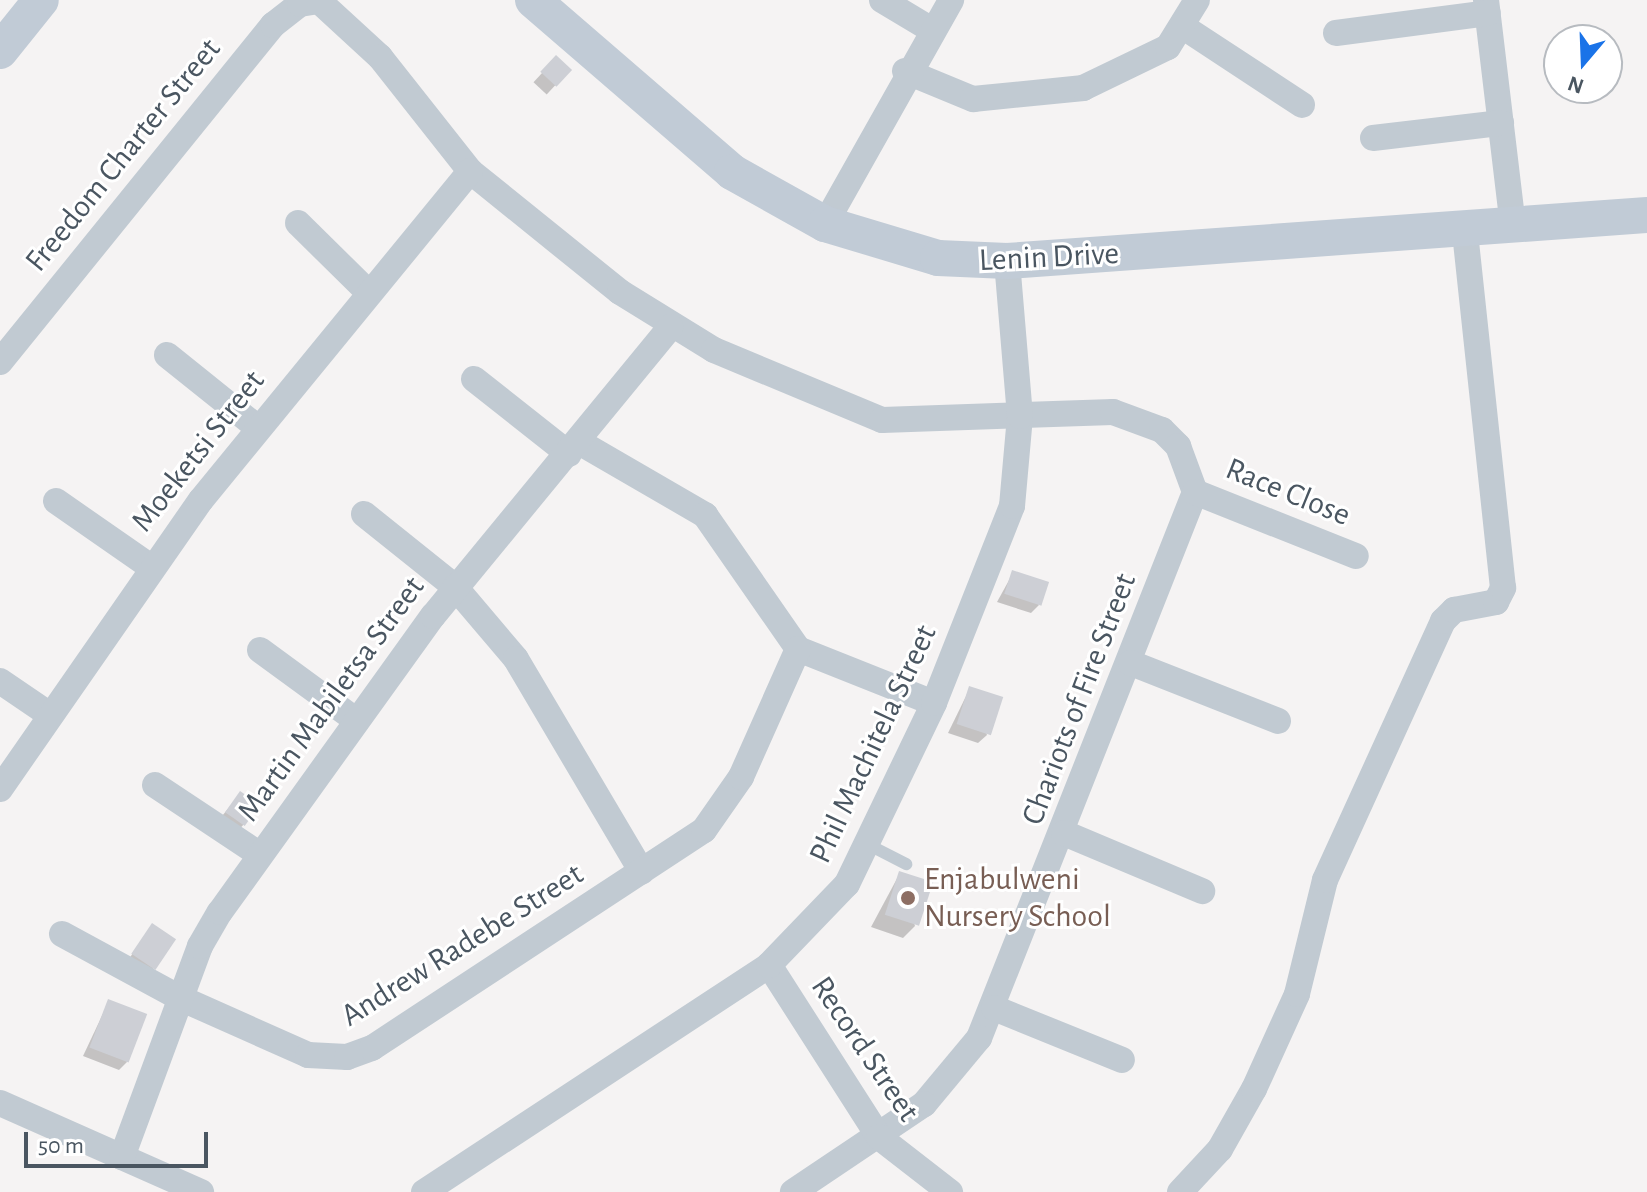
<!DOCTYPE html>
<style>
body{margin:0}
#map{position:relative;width:1647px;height:1192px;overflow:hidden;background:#f5f3f3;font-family:"Alegreya Sans",sans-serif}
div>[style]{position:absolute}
.shadow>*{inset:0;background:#0003;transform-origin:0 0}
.building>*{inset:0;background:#cdcfd5;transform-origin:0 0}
.lane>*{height:12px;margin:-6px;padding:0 6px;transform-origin:6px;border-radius:6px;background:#c1cad2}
.street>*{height:26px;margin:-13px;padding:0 13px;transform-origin:13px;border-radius:13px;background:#c1cad2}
.secondary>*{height:36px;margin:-18px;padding:0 18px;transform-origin:18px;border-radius:18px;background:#c1cbd6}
.dots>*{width:22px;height:22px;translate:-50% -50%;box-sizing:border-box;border:4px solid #fff;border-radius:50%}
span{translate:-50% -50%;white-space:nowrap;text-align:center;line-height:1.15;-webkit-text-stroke:6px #fff;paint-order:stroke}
.street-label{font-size:32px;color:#4a5661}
.education-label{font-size:32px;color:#785e54}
.left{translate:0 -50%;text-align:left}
.north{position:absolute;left:1543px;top:24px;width:80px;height:80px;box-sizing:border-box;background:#fff;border:2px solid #b7bbc0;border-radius:50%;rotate:199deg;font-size:22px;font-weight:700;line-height:32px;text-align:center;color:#4a5661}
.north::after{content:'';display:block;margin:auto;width:28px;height:36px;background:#1a73e8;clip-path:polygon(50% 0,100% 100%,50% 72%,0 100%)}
.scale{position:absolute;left:24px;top:1132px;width:184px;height:36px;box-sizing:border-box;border:4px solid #4a5661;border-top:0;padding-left:10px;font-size:24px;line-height:28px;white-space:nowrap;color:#4a5661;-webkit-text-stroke:6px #fff;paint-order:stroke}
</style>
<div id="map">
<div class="shadow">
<i style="left:556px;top:58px;width:18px;height:33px;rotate:43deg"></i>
<i style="clip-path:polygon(1013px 573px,1039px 605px,1031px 613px,997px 602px)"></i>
<i style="clip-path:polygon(970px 688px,987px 735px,978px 743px,948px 733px)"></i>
<i style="clip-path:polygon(240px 794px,244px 824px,236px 833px,218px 821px)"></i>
<i style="clip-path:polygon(900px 873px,915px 926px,903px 938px,871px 927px)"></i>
<i style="clip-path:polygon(152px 926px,156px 966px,147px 974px,126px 963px)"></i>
<i style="clip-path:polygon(109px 1001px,127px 1062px,119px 1070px,83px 1056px)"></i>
</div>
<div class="building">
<i style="left:556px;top:55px;width:22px;height:23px;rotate:43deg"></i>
<i style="left:1012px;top:570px;width:39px;height:25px;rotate:18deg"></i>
<i style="left:969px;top:686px;width:36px;height:40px;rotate:18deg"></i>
<i style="left:240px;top:791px;width:24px;height:26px;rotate:35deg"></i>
<i style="left:899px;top:871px;width:36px;height:46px;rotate:18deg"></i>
<i style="left:152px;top:923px;width:29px;height:37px;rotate:34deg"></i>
<i style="left:108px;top:999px;width:42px;height:52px;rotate:21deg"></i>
</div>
<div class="lane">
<i style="left:869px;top:845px;width:42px;rotate:27.2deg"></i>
</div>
<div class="street">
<i style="left:882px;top:0;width:58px;rotate:31deg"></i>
<i style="left:1486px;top:0;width:228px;rotate:83.2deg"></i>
<i style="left:1185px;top:28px;width:140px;rotate:33.3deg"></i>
<i style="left:1336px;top:33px;width:153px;rotate:-7.5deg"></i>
<i style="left:905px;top:71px;width:74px;rotate:22.4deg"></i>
<i style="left:973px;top:99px;width:111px;rotate:-5.7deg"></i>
<i style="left:1083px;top:88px;width:94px;rotate:-25.8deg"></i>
<i style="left:1168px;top:47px;width:55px;rotate:-58.3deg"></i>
<i style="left:1373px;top:138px;width:129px;rotate:-6.7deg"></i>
<i style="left:298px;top:223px;width:98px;rotate:44.6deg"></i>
<i style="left:825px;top:224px;width:257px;rotate:-60.6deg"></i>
<i style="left:167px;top:355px;width:115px;rotate:38.7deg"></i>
<i style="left:0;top:362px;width:434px;rotate:-51deg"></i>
<i style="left:273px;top:25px;width:34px;rotate:-38deg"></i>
<i style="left:300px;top:4px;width:19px;rotate:-9deg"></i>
<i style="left:319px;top:1px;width:83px;rotate:42.6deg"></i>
<i style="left:380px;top:57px;width:145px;rotate:51.7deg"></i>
<i style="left:470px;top:171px;width:193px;rotate:38.9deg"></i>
<i style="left:620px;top:292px;width:110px;rotate:31.7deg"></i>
<i style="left:714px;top:350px;width:182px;rotate:22.6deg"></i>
<i style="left:882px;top:420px;width:231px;rotate:-2deg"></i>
<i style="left:1113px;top:412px;width:52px;rotate:20.2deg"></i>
<i style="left:1162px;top:430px;width:23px;rotate:45deg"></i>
<i style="left:1178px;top:446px;width:49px;rotate:69.7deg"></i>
<i style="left:1195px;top:492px;width:587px;rotate:111.58deg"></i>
<i style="left:979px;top:1038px;width:86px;rotate:129.8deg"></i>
<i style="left:924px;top:1104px;width:158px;rotate:146.1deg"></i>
<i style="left:474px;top:379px;width:121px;rotate:38.3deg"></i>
<i style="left:579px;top:442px;width:146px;rotate:30.1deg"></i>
<i style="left:705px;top:515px;width:163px;rotate:55.2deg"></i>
<i style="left:798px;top:649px;width:146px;rotate:21.7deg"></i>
<i style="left:1195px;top:492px;width:173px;rotate:21.7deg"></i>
<i style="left:56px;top:501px;width:116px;rotate:34.8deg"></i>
<i style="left:364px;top:514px;width:117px;rotate:38.7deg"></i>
<i style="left:455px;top:587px;width:94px;rotate:49.7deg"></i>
<i style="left:516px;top:659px;width:247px;rotate:59.4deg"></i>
<i style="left:260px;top:650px;width:120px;rotate:36.2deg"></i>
<i style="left:1131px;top:663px;width:158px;rotate:21.5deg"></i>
<i style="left:0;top:681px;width:60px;rotate:34.2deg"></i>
<i style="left:155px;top:785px;width:125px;rotate:33.6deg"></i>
<i style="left:0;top:789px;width:352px;rotate:-55.2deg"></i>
<i style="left:201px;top:500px;width:425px;rotate:-50.7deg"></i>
<i style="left:1064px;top:833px;width:150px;rotate:22.8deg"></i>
<i style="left:62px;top:934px;width:134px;rotate:28.5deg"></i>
<i style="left:180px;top:998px;width:140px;rotate:24deg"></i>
<i style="left:308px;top:1055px;width:39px;rotate:3deg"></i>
<i style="left:347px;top:1057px;width:27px;rotate:-20deg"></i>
<i style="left:372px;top:1048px;width:397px;rotate:-33.3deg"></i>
<i style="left:704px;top:830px;width:65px;rotate:-55.1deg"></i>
<i style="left:741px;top:777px;width:140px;rotate:-66deg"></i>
<i style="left:769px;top:965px;width:204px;rotate:57.4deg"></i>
<i style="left:879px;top:1137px;width:90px;rotate:37.8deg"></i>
<i style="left:994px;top:1008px;width:138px;rotate:22.1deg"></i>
<i style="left:0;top:1103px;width:220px;rotate:23.9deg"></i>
<i style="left:122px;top:1157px;width:225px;rotate:-69.7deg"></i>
<i style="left:200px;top:946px;width:39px;rotate:-60deg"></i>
<i style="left:220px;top:912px;width:365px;rotate:-54.3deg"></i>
<i style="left:433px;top:616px;width:374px;rotate:-50.6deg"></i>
<i style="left:424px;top:1192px;width:413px;rotate:-33.3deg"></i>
<i style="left:769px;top:965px;width:112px;rotate:-46.1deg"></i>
<i style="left:847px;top:884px;width:201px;rotate:-64.3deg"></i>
<i style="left:934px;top:703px;width:212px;rotate:-68.4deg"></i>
<i style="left:1012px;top:506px;width:90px;rotate:-84.9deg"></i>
<i style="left:1020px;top:416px;width:156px;rotate:-94.8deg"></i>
<i style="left:1180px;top:1192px;width:59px;rotate:-47.1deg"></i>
<i style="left:1220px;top:1149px;width:69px;rotate:-60.5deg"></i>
<i style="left:1254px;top:1089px;width:104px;rotate:-65.6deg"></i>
<i style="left:1297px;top:994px;width:117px;rotate:-76.2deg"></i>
<i style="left:1325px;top:880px;width:285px;rotate:-65.5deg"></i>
<i style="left:1443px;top:621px;width:16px;rotate:-45deg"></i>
<i style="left:1454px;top:610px;width:43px;rotate:-10.8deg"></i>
<i style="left:1496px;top:602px;width:16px;rotate:-63deg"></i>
<i style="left:1503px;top:588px;width:359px;rotate:-96.1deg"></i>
</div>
<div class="secondary">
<i style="left:533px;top:0;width:263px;rotate:40.8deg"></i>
<i style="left:732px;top:172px;width:107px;rotate:29.2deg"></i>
<i style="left:825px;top:224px;width:118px;rotate:16.7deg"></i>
<i style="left:938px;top:258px;width:69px;rotate:2.5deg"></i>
<i style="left:1007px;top:261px;width:642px;rotate:-4.11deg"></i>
<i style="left:0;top:51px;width:65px;rotate:-51.2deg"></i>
</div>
<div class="dots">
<i style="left:908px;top:898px;background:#8d6e63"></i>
</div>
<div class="street-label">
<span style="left:123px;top:155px;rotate:-51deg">Freedom Charter Street</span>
<span style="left:1049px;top:257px;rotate:-3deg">Lenin Drive</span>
<span style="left:198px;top:451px;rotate:-52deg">Moeketsi Street</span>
<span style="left:1288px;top:492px;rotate:22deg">Race Close</span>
<span style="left:331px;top:699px;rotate:-54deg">Martin Mabiletsa Street</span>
<span style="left:1079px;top:699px;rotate:-69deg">Chariots of Fire Street</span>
<span style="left:873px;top:744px;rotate:-65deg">Phil Machitela Street</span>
<span style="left:462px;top:945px;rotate:-32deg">Andrew Radebe Street</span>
<span style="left:865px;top:1049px;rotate:56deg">Record Street</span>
</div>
<div class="education-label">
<span class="left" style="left:924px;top:898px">Enjabulweni<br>Nursery School</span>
</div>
<div class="north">N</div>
<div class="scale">50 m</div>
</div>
